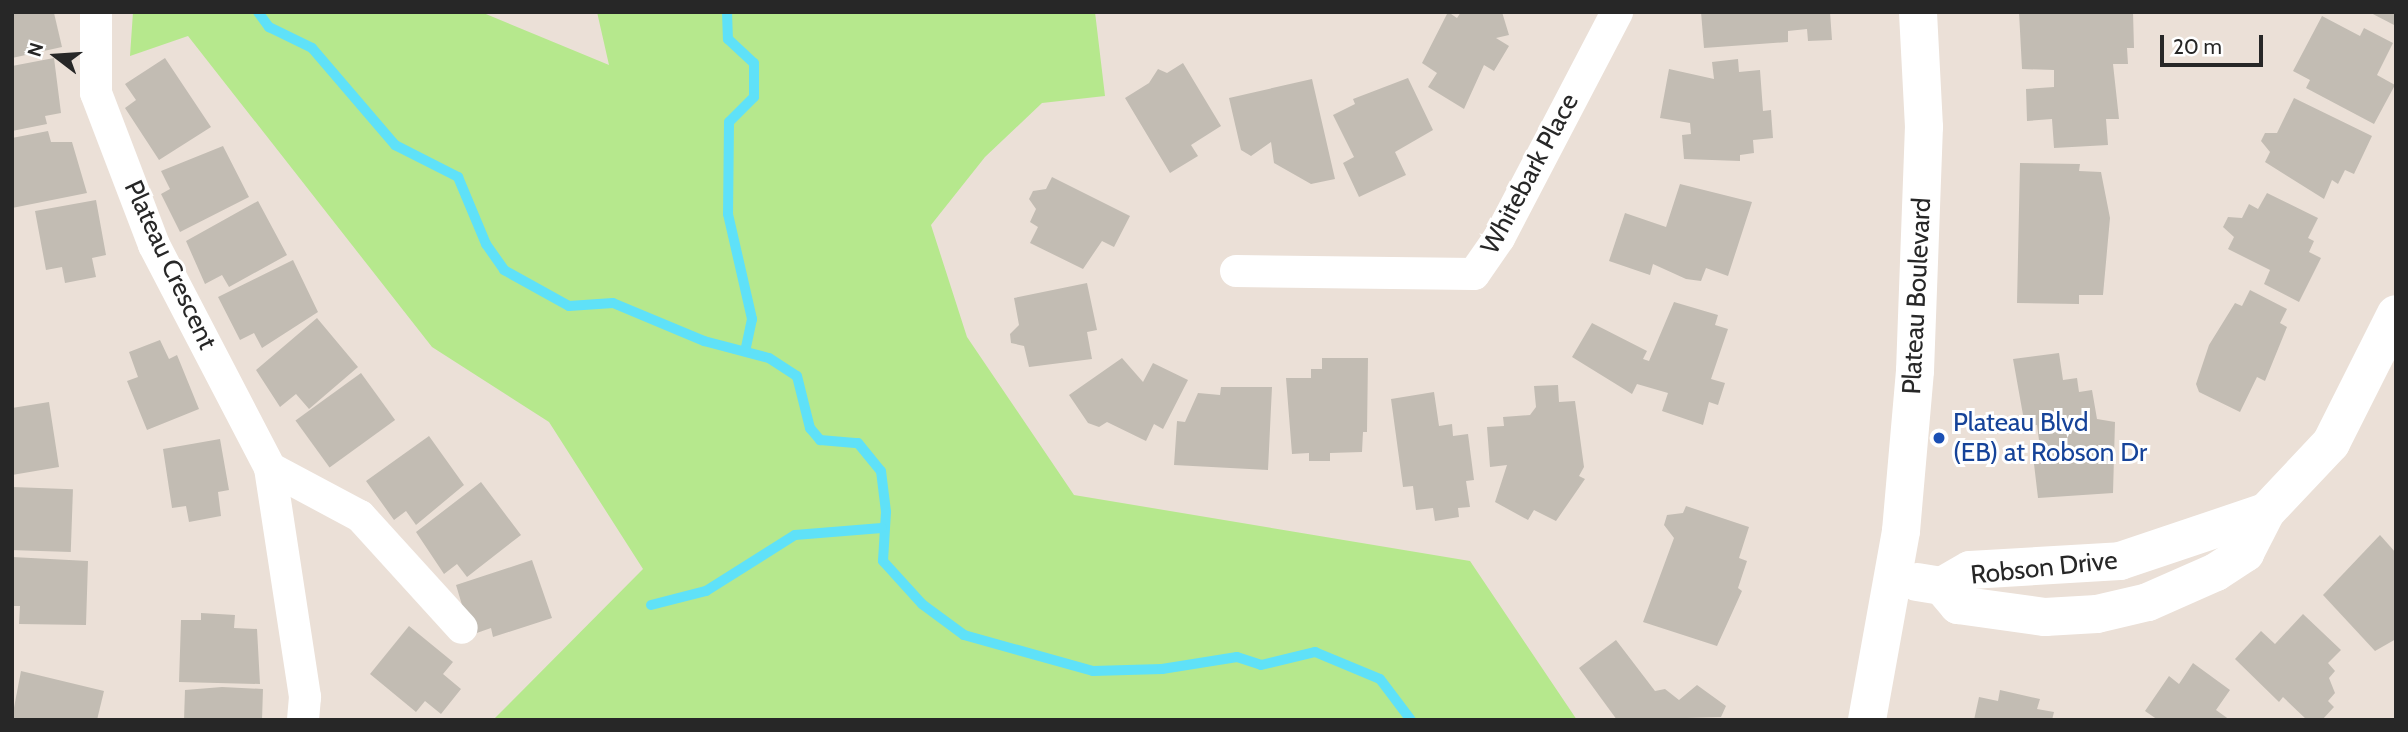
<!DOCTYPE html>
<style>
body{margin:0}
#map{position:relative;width:2408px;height:732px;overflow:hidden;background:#ebe0d7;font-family:Cabin,sans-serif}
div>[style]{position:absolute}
.green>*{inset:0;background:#b6e88d}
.stream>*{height:10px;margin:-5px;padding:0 5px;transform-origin:5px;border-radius:5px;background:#5fe1f8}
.building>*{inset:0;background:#c2bcb3;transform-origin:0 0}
.minor>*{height:32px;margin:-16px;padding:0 16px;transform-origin:16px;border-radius:16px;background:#fff}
.tertiary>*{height:38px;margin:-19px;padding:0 19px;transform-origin:19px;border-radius:19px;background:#fff}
.dots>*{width:19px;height:19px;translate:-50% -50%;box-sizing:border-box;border:4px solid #fff;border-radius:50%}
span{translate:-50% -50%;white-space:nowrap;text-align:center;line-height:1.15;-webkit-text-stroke:6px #fff;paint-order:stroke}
.street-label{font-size:26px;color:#272727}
.transit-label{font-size:26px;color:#164399}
.left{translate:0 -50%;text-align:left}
.frame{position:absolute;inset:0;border:14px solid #272727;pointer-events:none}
.north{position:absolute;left:21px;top:21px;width:70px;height:70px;-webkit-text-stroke:5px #fff;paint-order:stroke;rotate:287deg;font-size:19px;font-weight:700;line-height:28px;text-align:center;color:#272727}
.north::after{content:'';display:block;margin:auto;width:24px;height:32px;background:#272727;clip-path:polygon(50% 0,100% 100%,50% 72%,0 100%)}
.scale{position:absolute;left:2160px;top:35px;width:103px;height:32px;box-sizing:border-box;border:4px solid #272727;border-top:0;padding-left:9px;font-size:21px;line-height:24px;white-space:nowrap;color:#272727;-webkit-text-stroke:5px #fff;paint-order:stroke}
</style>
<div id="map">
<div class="green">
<i style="clip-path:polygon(133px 12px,481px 12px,609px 65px,597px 12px,1095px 12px,1105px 96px,1042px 103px,985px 157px,931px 225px,967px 337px,1074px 495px,1470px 561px,1577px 720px,493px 720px,643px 569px,549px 422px,432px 347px,188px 36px,130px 56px)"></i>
</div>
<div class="stream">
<i style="left:258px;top:12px;width:19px;rotate:54deg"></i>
<i style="left:269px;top:27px;width:48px;rotate:26deg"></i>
<i style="left:312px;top:48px;width:128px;rotate:49.4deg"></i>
<i style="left:395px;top:145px;width:71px;rotate:26.9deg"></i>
<i style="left:458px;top:177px;width:73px;rotate:67.3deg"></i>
<i style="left:486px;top:244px;width:32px;rotate:55deg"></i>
<i style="left:504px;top:270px;width:74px;rotate:29deg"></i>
<i style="left:569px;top:306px;width:44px;rotate:-3.9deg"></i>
<i style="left:613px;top:303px;width:99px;rotate:22.7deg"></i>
<i style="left:704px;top:341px;width:67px;rotate:14.7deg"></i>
<i style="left:769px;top:358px;width:33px;rotate:33deg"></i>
<i style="left:797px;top:376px;width:54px;rotate:76deg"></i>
<i style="left:810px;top:428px;width:16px;rotate:50deg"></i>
<i style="left:820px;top:440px;width:38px;rotate:5deg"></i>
<i style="left:858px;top:443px;width:36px;rotate:51deg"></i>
<i style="left:881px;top:471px;width:41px;rotate:83deg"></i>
<i style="left:886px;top:512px;width:49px;rotate:93.5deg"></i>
<i style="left:883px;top:561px;width:58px;rotate:47.8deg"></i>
<i style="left:922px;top:604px;width:52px;rotate:36.4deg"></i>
<i style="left:964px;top:635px;width:134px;rotate:15.6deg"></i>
<i style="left:1093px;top:671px;width:69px;rotate:-1.7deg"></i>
<i style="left:1162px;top:669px;width:76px;rotate:-9.1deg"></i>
<i style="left:1237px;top:657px;width:25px;rotate:18deg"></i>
<i style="left:1261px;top:665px;width:56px;rotate:-13.5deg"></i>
<i style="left:1315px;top:652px;width:70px;rotate:22.6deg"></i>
<i style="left:1380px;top:679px;width:51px;rotate:52.9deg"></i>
<i style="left:727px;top:12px;width:27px;rotate:88deg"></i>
<i style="left:728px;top:39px;width:35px;rotate:43deg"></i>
<i style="left:754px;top:63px;width:34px;rotate:90deg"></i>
<i style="left:754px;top:97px;width:35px;rotate:135deg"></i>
<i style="left:729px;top:122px;width:92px;rotate:90.6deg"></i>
<i style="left:728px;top:214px;width:108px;rotate:77.1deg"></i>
<i style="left:752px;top:319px;width:33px;rotate:102deg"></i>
<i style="left:651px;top:605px;width:57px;rotate:-14.3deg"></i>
<i style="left:706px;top:591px;width:105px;rotate:-32.2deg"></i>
<i style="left:795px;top:535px;width:87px;rotate:-4.6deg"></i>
</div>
<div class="building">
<i style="clip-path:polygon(12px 12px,54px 13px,62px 47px,12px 58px)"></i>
<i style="clip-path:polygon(1448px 12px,1457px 18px,1461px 12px,1502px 12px,1509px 35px,1496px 38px,1509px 46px,1494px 71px,1484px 65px,1464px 109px,1428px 87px,1437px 73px,1422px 63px)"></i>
<i style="clip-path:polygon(1701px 12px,1830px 12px,1832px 40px,1808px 41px,1807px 29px,1788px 31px,1788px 42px,1704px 48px)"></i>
<i style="clip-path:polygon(2019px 12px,2133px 12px,2134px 48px,2127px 48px,2128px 64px,2113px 64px,2119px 119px,2106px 119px,2108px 145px,2054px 148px,2052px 119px,2027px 121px,2026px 89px,2054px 87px,2054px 70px,2022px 69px)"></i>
<i style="clip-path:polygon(2369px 12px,2396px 12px,2396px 26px)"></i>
<i style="clip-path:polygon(2322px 16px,2360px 36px,2364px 28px,2393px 43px,2377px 75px,2395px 85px,2374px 124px,2306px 88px,2310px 80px,2293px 71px)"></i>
<i style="clip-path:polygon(54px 58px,61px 113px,45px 116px,47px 124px,12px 131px,12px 66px)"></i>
<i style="clip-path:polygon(165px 58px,211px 127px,159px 160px,125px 108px,136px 100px,125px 84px)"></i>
<i style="clip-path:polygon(1738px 59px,1739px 72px,1760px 70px,1763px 111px,1771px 110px,1773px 138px,1753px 140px,1754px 153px,1740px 155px,1740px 161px,1684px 159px,1682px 135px,1691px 134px,1690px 123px,1660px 118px,1669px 69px,1714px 79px,1712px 62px)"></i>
<i style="clip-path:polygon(1183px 63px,1221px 126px,1191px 145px,1198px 156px,1170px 173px,1125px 98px,1149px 83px,1158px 69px,1167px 73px)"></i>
<i style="clip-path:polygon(1408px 78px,1433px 130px,1395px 152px,1406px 175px,1359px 197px,1343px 163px,1354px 157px,1333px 115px,1355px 104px,1353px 99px)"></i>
<i style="clip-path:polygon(1312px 79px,1335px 179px,1311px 184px,1274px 163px,1271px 142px,1251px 156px,1241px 150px,1229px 98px)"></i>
<i style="clip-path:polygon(2294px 98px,2372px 136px,2354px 174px,2345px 170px,2338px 184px,2332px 180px,2324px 199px,2265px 162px,2270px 152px,2261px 141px,2265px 133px,2277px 133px)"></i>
<i style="clip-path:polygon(48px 131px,51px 142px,72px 142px,87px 193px,12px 208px,12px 138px)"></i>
<i style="clip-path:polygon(223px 146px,249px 197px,180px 232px,161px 194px,170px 189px,161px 171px)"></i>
<i style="clip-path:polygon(2020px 163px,2080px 164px,2079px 171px,2101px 172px,2110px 218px,2103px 295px,2079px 295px,2079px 304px,2017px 303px)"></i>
<i style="clip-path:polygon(1052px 177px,1130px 216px,1114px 247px,1102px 241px,1083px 269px,1030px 243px,1038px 227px,1030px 222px,1036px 209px,1029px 199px,1033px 191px,1046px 189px)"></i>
<i style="clip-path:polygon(1680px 184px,1752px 202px,1728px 276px,1706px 268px,1701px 281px,1686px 279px,1653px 264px,1650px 275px,1609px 261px,1625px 213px,1666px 227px)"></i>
<i style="clip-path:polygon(2267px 193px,2318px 218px,2308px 238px,2314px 241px,2309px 252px,2321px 258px,2299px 302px,2264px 284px,2270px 270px,2228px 249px,2234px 237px,2223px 227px,2228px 217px,2242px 218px,2249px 204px,2258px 209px)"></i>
<i style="clip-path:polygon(96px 200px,106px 255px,92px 258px,96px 277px,65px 283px,62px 267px,46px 270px,35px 211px)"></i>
<i style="clip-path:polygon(258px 201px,287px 255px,229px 287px,222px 275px,205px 284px,186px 241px)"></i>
<i style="clip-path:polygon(293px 260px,318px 312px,262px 348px,254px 333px,240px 340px,218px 297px)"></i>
<i style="clip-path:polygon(1087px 283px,1097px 330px,1087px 332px,1092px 359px,1029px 367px,1024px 346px,1011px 343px,1010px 334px,1019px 325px,1014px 298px)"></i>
<i style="clip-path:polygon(2250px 290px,2287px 309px,2280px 323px,2287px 327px,2265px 381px,2257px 377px,2240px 412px,2199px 392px,2196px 384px,2209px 345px,2235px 303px,2242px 306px)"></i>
<i style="clip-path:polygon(1674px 302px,1718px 315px,1715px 325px,1728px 329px,1711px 379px,1725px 383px,1718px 405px,1709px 402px,1703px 425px,1662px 411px,1668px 393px,1637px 384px,1632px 394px,1572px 357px,1592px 323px,1647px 351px,1643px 359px,1649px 361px)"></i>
<i style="clip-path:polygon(317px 318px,358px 367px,309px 409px,296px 394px,280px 407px,256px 370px)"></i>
<i style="clip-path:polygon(160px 340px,169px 359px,177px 355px,199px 409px,147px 430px,127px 381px,138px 377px,129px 352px)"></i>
<i style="clip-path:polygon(2059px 353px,2063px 380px,2077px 378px,2079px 392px,2092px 390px,2097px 419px,2115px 422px,2113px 493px,2038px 498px,2034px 464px,2042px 463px,2037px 425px,2025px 426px,2013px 359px)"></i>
<i style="clip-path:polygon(1122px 358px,1143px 382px,1153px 363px,1188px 380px,1163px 429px,1154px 424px,1146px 441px,1107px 422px,1099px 427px,1088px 423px,1069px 395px)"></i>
<i style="clip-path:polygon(1322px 358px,1368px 358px,1367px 432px,1363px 432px,1362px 452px,1330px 453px,1330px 461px,1309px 461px,1309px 453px,1292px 454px,1286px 378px,1311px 378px,1311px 369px,1322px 369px)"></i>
<i style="left:361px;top:373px;width:58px;height:81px;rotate:54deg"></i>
<i style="clip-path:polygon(1558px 385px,1559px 402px,1575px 401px,1584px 467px,1579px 476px,1585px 479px,1556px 521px,1534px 510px,1528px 520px,1495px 502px,1507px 465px,1490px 467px,1487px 427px,1504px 426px,1503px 417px,1530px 415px,1536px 407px,1534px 386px)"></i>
<i style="clip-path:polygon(1221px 387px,1272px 387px,1268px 470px,1174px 465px,1177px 421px,1185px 422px,1198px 393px,1220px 395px)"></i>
<i style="clip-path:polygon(1434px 392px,1439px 426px,1452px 424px,1453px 436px,1468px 434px,1474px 480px,1466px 481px,1470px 507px,1458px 508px,1459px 517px,1435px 521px,1433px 508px,1416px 510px,1413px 486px,1403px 487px,1391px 399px)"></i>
<i style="clip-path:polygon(49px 402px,59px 467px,12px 475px,12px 408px)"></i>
<i style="clip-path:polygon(429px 436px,464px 485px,416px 525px,406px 511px,394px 520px,366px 481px)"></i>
<i style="clip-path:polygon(220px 439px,229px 490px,218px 492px,221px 516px,189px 522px,186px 506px,172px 508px,163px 449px)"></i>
<i style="clip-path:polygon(481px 482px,521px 535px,467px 577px,457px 564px,444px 574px,416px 532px)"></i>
<i style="left:12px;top:487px;width:61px;height:63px;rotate:2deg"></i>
<i style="clip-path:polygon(1686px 506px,1749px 527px,1739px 558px,1747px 561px,1738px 588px,1742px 591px,1717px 646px,1643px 622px,1674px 538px,1664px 525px,1667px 515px,1683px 513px)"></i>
<i style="clip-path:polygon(2380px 535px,2396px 553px,2396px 639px,2375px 651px,2323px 595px)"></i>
<i style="clip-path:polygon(12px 557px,88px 561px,86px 625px,19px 624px,20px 606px,12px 606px)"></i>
<i style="clip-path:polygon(532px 560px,552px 618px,493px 637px,491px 628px,471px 635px,456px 585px)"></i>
<i style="clip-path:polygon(201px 613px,235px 615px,234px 628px,257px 629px,260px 684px,179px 682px,181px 620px,201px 620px)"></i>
<i style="clip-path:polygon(2303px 614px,2341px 650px,2328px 663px,2335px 671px,2329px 678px,2335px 693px,2328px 701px,2334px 707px,2322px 720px,2307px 720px,2283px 697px,2279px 702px,2235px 659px,2261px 631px,2275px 644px)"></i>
<i style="clip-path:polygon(409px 626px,453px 662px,443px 674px,461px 689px,441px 714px,425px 701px,416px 712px,370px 674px)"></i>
<i style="clip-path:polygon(1616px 640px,1655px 691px,1665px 689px,1679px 700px,1697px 685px,1726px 706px,1721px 717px,1617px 720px,1579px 668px)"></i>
<i style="clip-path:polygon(2193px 663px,2230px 690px,2216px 710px,2230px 720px,2158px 720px,2145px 711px,2169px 676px,2179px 684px)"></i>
<i style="clip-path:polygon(21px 671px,104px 691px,97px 720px,12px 718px)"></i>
<i style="clip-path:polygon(222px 687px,263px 689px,262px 720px,184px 720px,185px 690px)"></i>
<i style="clip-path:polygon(2000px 690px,2040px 699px,2037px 709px,2054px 712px,2052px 720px,1974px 720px,1979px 697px,1998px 701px)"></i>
</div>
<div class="minor">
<i style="left:96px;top:12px;width:81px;rotate:90deg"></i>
<i style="left:96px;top:93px;width:163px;rotate:69.1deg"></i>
<i style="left:154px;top:245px;width:251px;rotate:62.5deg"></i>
<i style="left:270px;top:468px;width:232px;rotate:81.3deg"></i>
<i style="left:305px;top:697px;width:23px;rotate:95deg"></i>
<i style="left:1236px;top:271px;width:238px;rotate:0.7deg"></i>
<i style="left:1474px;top:274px;width:44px;rotate:-55.2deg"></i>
<i style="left:1499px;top:238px;width:255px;rotate:-62.4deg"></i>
<i style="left:270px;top:468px;width:102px;rotate:28.1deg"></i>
<i style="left:360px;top:516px;width:151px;rotate:47.7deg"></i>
</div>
<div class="tertiary">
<i style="left:1917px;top:582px;width:25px;rotate:9deg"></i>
<i style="left:1942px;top:586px;width:32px;rotate:-30deg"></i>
<i style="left:1970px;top:570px;width:150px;rotate:-3.4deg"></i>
<i style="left:2120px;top:561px;width:154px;rotate:-18.6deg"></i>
<i style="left:1942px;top:586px;width:25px;rotate:50deg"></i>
<i style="left:1958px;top:605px;width:88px;rotate:7.9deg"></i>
<i style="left:2045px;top:617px;width:52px;rotate:-3.3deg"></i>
<i style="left:2097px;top:614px;width:52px;rotate:-13.2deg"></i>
<i style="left:2148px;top:602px;width:74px;rotate:-23.8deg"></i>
<i style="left:2216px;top:572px;width:35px;rotate:-33deg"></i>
<i style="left:2245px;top:553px;width:46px;rotate:-62.9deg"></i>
<i style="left:2266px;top:512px;width:95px;rotate:-46.7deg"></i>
<i style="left:2331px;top:443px;width:144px;rotate:-63.3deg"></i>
<i style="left:1867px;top:720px;width:192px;rotate:-79.8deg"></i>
<i style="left:1901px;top:531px;width:161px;rotate:-85deg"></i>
<i style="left:1915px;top:371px;width:244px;rotate:-87.9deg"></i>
<i style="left:1924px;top:127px;width:115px;rotate:-93deg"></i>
</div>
<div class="dots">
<i style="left:1939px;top:438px;background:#1a4fb4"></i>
</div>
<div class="street-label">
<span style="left:1530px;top:174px;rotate:-62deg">Whitebark Place</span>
<span style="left:170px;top:265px;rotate:65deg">Plateau Crescent</span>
<span style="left:1917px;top:296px;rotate:-87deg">Plateau Boulevard</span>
<span style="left:2044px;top:568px;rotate:-6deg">Robson Drive</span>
</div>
<div class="transit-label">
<span class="left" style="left:1953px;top:438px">Plateau Blvd<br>(EB) at Robson Dr</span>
</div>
<div class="frame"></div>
<div class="north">N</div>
<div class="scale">20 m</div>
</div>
